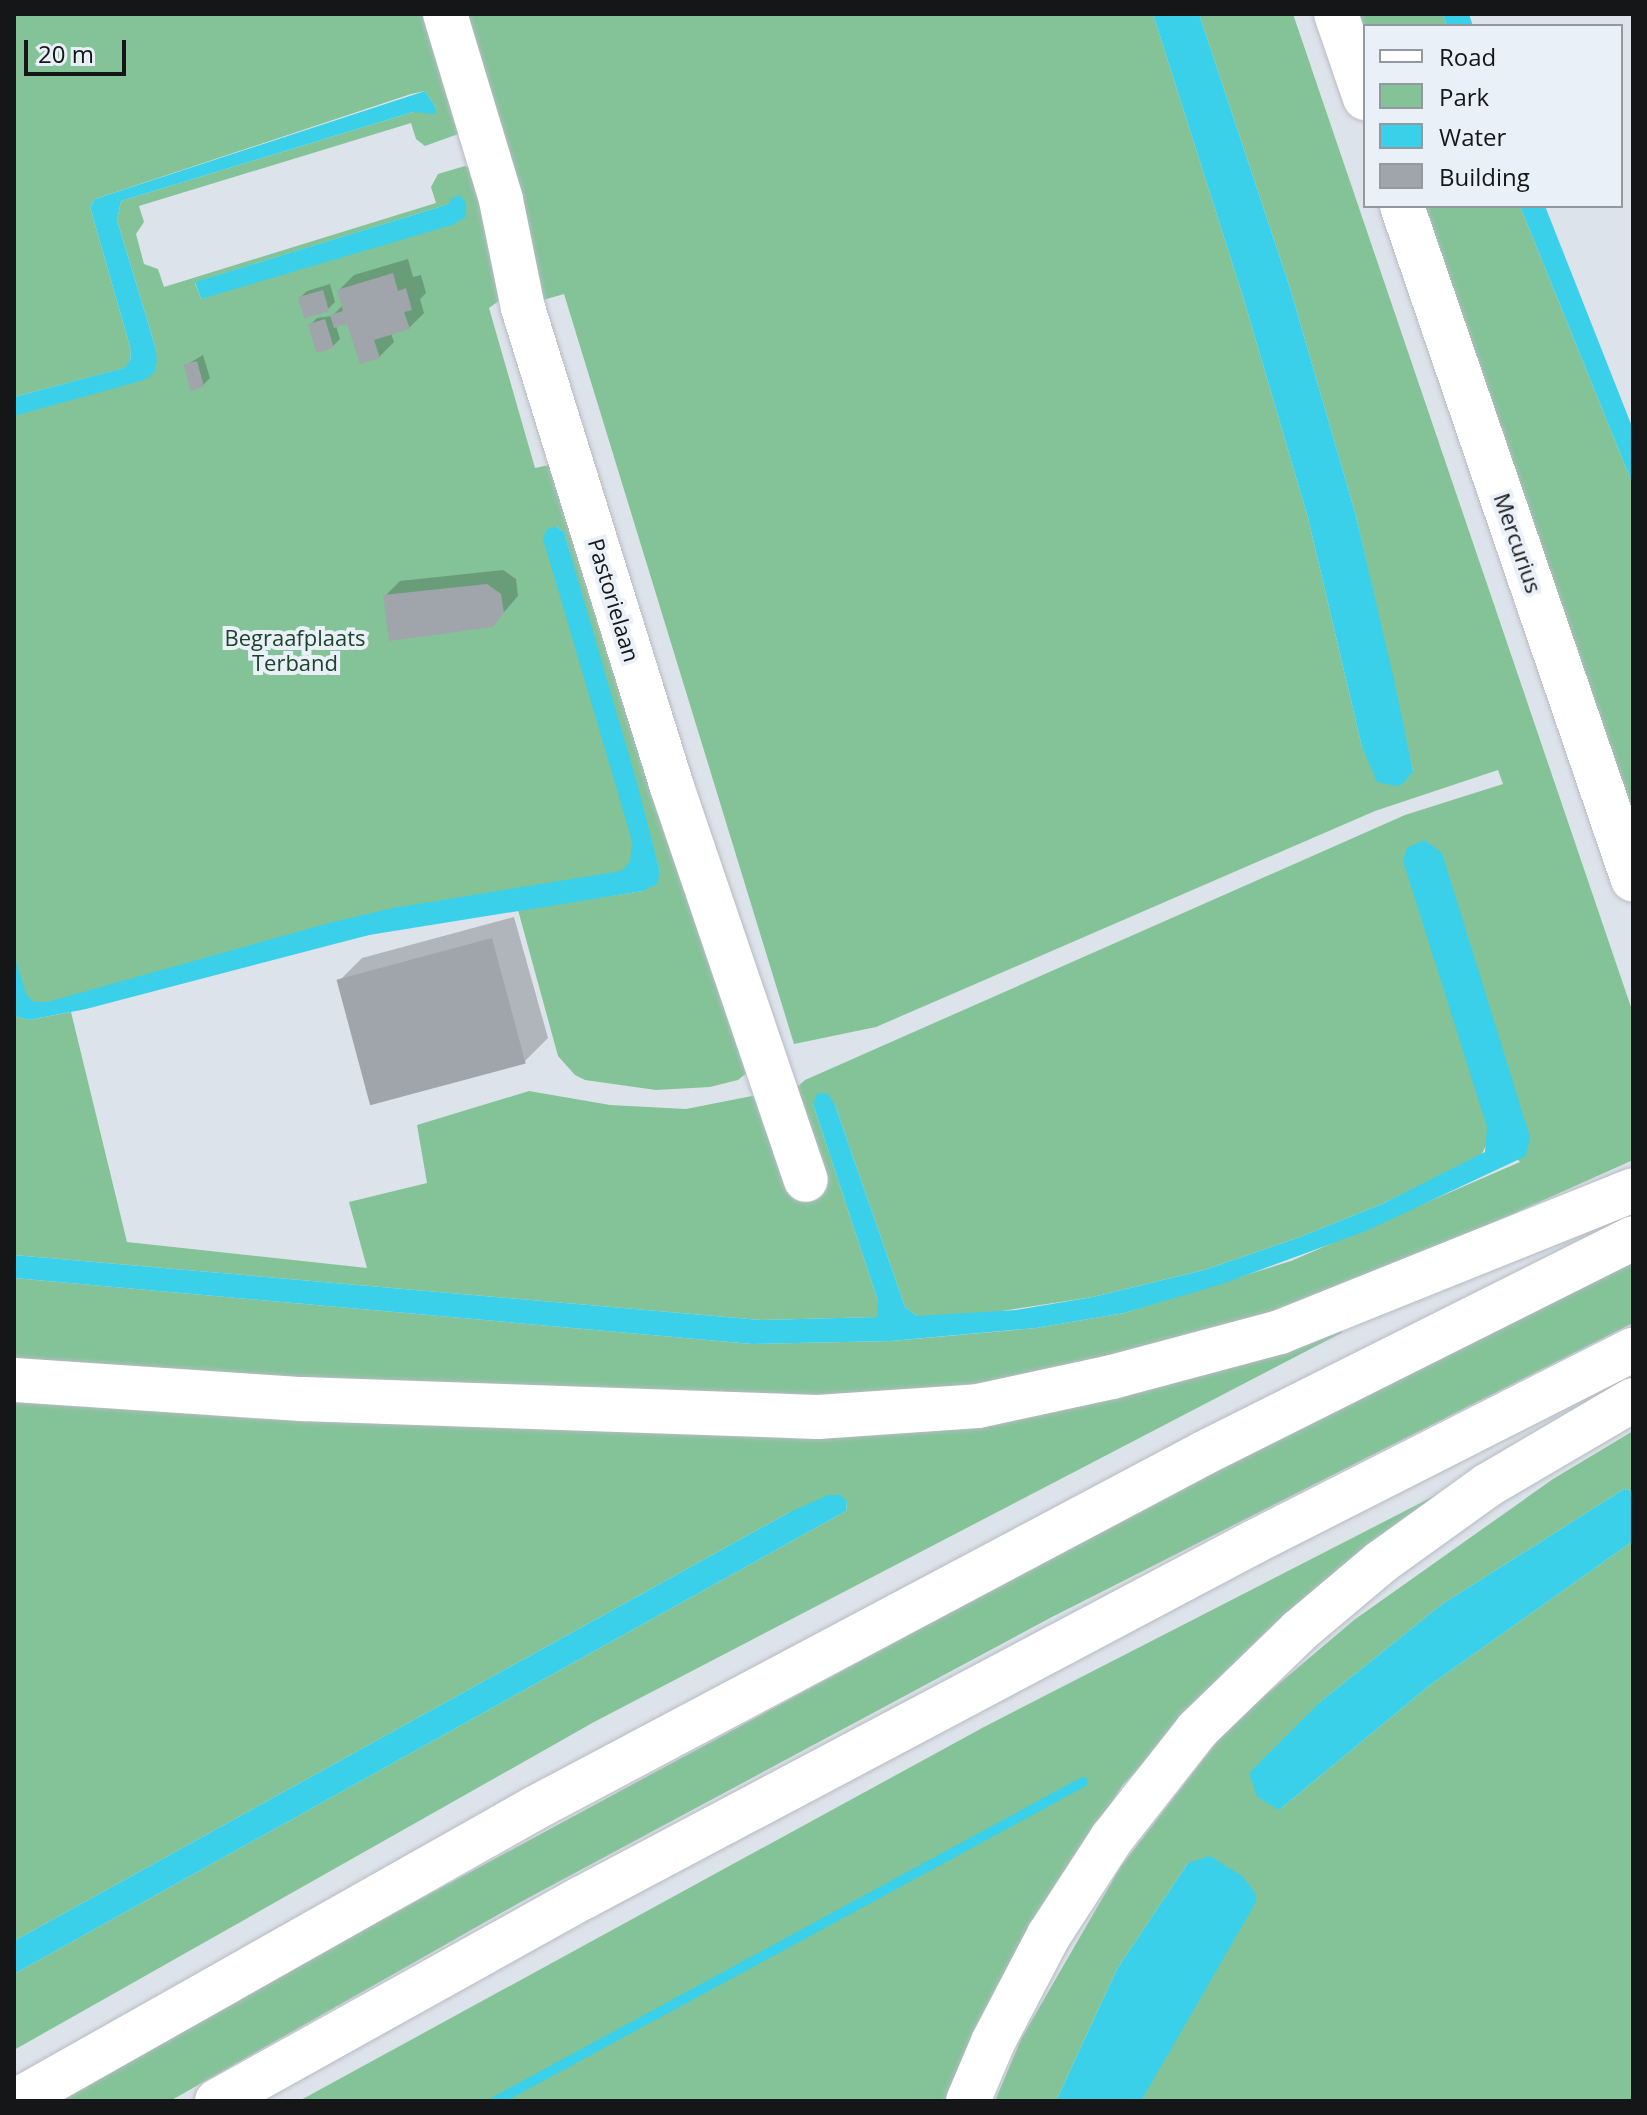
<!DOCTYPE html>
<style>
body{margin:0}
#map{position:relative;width:1647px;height:2115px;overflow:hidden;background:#dde3ea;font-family:"Open Sans",sans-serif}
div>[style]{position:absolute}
.green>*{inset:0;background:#84c398}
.water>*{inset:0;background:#3ad0ea}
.shadow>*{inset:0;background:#0003}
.stream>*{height:10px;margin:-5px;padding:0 5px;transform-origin:5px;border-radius:5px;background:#3ad0ea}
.building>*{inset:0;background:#a0a5ac;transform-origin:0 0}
.roads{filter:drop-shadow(0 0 2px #b6bbc2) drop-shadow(0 0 2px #b6bbc2)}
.minor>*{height:44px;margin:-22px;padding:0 22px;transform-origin:22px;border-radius:22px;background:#fff}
.highway>*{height:44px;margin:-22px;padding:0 22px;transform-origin:22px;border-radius:22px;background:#fff}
span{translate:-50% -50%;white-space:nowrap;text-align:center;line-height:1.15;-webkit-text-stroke:8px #eaf0f7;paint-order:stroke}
.street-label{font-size:22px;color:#141618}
.park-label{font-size:22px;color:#1d432b}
.frame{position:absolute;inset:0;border:16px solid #141618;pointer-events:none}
.legend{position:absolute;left:1363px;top:24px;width:260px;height:184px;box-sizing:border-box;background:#eaf0f7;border:2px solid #94999e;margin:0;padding:10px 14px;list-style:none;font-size:24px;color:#141618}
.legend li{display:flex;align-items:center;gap:16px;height:40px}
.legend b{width:40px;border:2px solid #94999e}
.scale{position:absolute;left:24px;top:40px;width:102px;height:36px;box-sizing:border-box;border:4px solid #141618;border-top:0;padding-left:10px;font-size:24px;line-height:28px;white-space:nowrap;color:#141618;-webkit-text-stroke:6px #eaf0f7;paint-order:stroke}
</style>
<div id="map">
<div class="green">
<i style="clip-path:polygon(evenodd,14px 14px,436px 14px,461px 133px,425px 146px,416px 139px,411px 123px,139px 206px,144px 222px,136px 234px,144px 264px,158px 269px,164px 287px,436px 203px,431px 187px,438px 174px,465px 166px,479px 172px,507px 295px,489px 308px,535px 468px,554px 464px,755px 1066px,738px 1080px,710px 1087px,656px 1090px,585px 1080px,575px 1075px,558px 1056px,518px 910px,643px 891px,660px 872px,564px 532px,556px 526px,651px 873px,512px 901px,38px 1013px,14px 996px,14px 407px,156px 365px,155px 346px,117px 220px,121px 201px,413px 112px,436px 108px,425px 91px,411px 94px,95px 199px,90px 207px,131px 350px,130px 361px,125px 368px,14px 397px,14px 14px,449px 204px,201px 299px,195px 283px,196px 282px,449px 204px)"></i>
<i style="clip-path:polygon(452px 14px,1153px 14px,1244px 300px,1308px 518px,1362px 747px,1413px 771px,1356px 516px,1290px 288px,1199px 14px,1293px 14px,1633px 1013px,1633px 1160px,1319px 1301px,1084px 1367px,925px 1394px,799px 1399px,612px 1394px,14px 1362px,14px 1278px,752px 1344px,892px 1341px,1036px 1328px,1124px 1313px,1291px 1261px,1520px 1162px,1487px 1127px,1488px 1141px,1481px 1156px,1382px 1204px,1300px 1237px,1204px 1270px,1093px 1297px,968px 1316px,917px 1316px,905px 1307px,835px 1105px,813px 1104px,878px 1301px,878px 1317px,761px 1320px,14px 1255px,14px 1016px,29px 1020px,71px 1012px,127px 1242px,367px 1268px,349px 1202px,427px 1183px,417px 1125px,529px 1091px,610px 1105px,686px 1109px,752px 1096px,771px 1099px,795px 1089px,805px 1080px,1405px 815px,1503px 784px,1498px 770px,1375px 811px,876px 1027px,794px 1044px,564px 294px,536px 302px)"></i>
<i style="clip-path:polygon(1354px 14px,1443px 14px,1447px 26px,1365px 26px,1365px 46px)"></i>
<i style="clip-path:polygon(1419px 206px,1520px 206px,1633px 485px,1633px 840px)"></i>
<i style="clip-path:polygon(1633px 1260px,1633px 1323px,1050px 1618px,519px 1903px,170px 2101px,57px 2101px,219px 2008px,1256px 1447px)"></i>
<i style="clip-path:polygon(1332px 1328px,1343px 1332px,594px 1722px,14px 2050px,14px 1974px,846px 1511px,847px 1502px,790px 1512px,14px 1941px,14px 1400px,259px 1419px,800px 1437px)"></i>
<i style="clip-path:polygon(1633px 1431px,1633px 1491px,1624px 1489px,1441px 1605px,1320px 1702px,1279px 1810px,1430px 1685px,1633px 1541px,1633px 2101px,1141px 2101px,1166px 2052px,1188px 1863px,1117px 1969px,1056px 2101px,995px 2101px,1021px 2039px,1121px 1866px,1229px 1726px,1354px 1620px,1553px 1479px)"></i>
<i style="clip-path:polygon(1440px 1493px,1257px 1641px,1122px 1786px,1038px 1921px,948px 2101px,299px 2101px,984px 1727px)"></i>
</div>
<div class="water">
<i style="clip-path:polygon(1153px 14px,1199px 14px,1290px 288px,1356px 516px,1394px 680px,1413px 771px,1403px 784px,1396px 786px,1377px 782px,1362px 747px,1308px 518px,1244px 300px)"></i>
<i style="clip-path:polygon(1443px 14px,1469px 14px,1473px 26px,1447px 26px)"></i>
<i style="clip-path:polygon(425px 91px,436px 108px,435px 114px,413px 112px,121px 201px,117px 220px,155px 346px,157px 360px,154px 373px,144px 380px,14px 416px,14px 397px,124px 368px,130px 361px,131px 350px,90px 207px,95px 199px)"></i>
<i style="clip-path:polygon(460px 195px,466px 203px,466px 217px,452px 225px,201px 299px,195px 282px,449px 204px,452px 198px)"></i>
<i style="clip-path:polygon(1520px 206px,1545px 206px,1633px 429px,1633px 485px)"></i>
<i style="clip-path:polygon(556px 526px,564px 532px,637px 783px,660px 872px,657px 884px,643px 891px,369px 935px,86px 1009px,29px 1020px,14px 1016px,14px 954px,26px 994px,34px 1002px,47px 1002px,333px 922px,393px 908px,621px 871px,630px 862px,632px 841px,543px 539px,546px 530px)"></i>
<i style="clip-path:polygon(1424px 840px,1442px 853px,1530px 1137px,1526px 1156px,1366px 1231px,1222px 1284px,1124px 1313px,1036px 1328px,891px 1341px,752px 1344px,14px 1278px,14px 1255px,761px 1320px,877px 1317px,878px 1301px,813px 1104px,817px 1094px,827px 1093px,835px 1105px,905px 1307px,917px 1316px,1016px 1310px,1093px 1297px,1204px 1270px,1300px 1237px,1382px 1204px,1485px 1152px,1487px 1127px,1403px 861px,1407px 848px)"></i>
<i style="clip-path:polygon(1624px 1489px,1633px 1491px,1633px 1541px,1430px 1685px,1279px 1810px,1257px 1797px,1249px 1773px,1320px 1702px,1441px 1605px)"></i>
<i style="clip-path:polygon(828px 1495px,841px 1495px,847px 1502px,846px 1511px,14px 1974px,14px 1941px,790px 1512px)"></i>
<i style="clip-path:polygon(1210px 1856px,1242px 1876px,1256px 1894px,1256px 1902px,1141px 2101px,1056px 2101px,1117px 1969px,1188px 1863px)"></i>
</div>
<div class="shadow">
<i style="clip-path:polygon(408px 259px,413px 277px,421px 275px,426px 293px,420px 299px,424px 313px,409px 328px,391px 333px,394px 342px,379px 357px,349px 322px,336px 326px,340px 339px,333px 346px,310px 325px,317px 318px,332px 316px,343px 305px,339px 290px,354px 275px)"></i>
<i style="clip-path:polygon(330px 284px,335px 302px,328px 309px,300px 298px,307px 291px)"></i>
<i style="clip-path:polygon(203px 355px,210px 378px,203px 385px,186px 365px)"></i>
<i style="clip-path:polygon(503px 570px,516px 579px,518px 596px,492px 626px,385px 596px,400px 581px)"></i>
<i style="clip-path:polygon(514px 917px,548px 1038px,525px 1061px,339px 981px,362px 958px)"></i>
</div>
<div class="stream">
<i style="left:496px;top:2101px;width:668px;rotate:-28.52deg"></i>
</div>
<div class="building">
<i style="clip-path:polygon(393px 273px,398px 291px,406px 288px,412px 310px,404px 312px,410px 329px,374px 340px,380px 358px,360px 364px,347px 324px,334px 328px,330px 315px,343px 311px,337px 290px)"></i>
<i style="left:323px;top:290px;width:22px;height:26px;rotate:74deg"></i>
<i style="left:325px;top:319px;width:30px;height:18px;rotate:73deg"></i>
<i style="left:197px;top:361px;width:27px;height:14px;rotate:75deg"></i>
<i style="clip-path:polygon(487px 584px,501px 594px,504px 613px,493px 627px,389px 641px,383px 595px)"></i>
<i style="left:492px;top:938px;width:130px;height:161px;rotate:75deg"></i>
</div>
<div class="roads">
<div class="minor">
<i style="left:445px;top:14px;width:194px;rotate:73.2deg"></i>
<i style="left:501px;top:200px;width:110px;rotate:78.5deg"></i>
<i style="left:523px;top:308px;width:502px;rotate:72.72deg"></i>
<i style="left:672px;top:787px;width:415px;rotate:71.2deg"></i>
<i style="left:1336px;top:14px;width:89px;rotate:71deg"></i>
<i style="left:1402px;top:206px;width:712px;rotate:71.08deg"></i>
</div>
<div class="highway">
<i style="left:14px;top:1380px;width:289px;rotate:3.8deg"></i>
<i style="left:302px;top:1399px;width:516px;rotate:2deg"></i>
<i style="left:818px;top:1417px;width:160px;rotate:-3.9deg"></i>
<i style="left:978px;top:1406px;width:137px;rotate:-12.2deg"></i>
<i style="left:1112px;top:1377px;width:174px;rotate:-15deg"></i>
<i style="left:1280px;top:1332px;width:380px;rotate:-21.9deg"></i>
<i style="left:16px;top:2101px;width:596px;rotate:-29.45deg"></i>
<i style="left:535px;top:1808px;width:757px;rotate:-27.95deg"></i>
<i style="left:1204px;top:1453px;width:480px;rotate:-26.6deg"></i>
<i style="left:217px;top:2101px;width:420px;rotate:-29.1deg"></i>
<i style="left:584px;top:1897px;width:758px;rotate:-27.92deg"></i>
<i style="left:1254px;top:1542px;width:425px;rotate:-26.9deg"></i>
<i style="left:968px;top:2101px;width:64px;rotate:-67deg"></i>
<i style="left:993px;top:2042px;width:121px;rotate:-62.4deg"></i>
<i style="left:1049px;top:1935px;width:116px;rotate:-57deg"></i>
<i style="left:1112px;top:1838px;width:137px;rotate:-51.8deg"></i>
<i style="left:1197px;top:1730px;width:142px;rotate:-44.1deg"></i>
<i style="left:1299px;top:1631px;width:107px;rotate:-40.1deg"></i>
<i style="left:1381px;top:1562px;width:132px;rotate:-35.7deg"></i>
<i style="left:1488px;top:1485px;width:168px;rotate:-30.4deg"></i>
</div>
</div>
<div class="street-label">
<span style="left:1518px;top:543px;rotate:71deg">Mercurius</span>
<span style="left:614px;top:600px;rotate:73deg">Pastorielaan</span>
</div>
<div class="park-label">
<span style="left:295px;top:650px">Begraafplaats<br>Terband</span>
</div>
<div class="frame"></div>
<ul class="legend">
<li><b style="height:10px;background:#fff"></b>Road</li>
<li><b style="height:22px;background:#84c398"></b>Park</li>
<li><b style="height:22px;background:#3ad0ea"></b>Water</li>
<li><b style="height:22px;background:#a0a5ac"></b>Building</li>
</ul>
<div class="scale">20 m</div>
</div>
